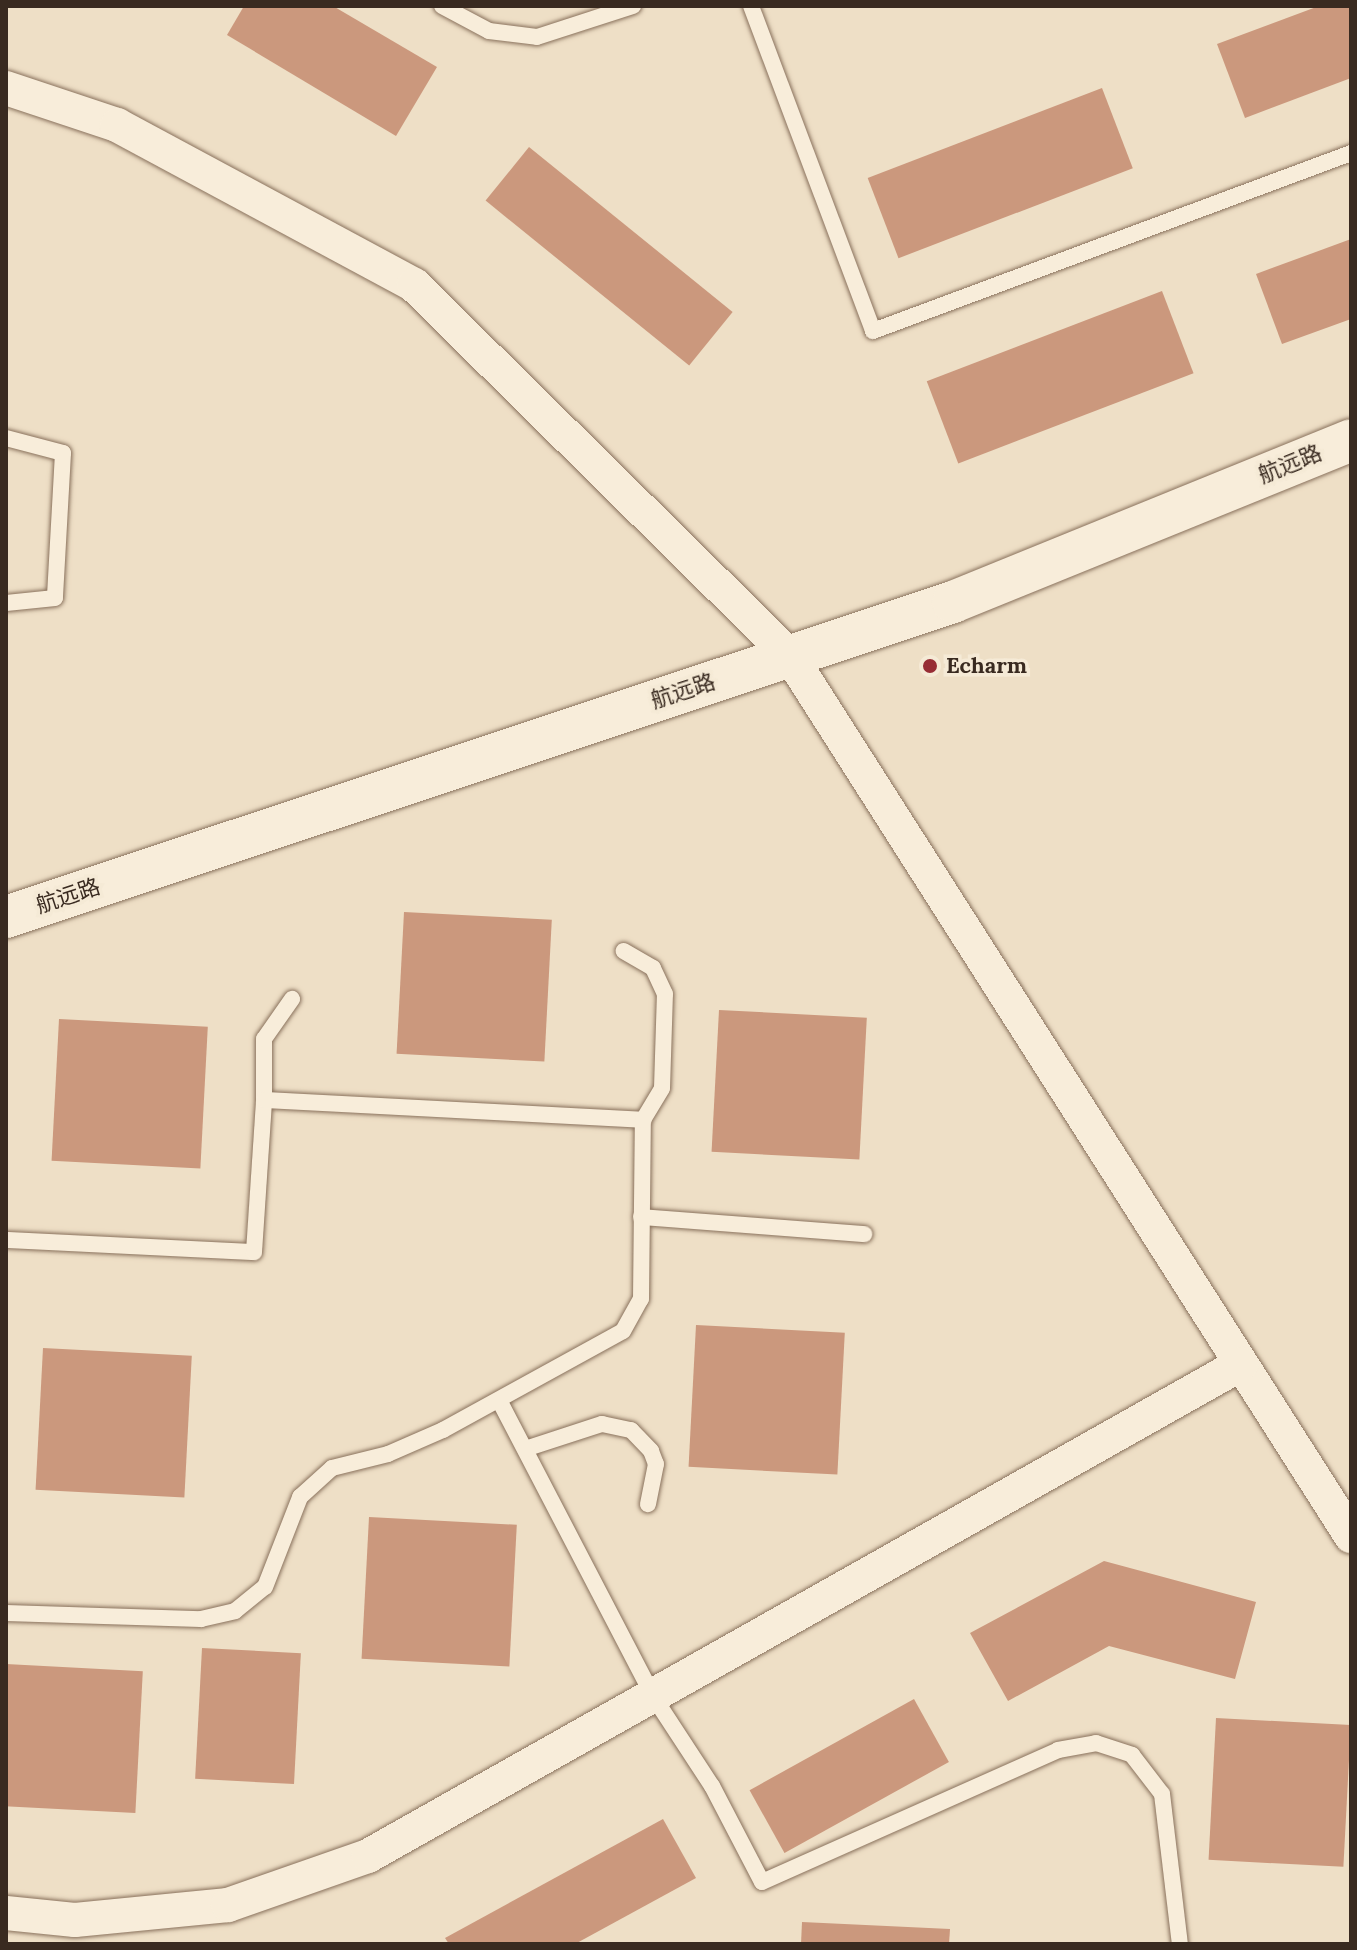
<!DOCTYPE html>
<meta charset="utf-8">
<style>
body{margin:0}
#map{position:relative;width:1357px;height:1950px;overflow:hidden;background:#eedfc6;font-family:Lora,"Noto Sans SC",serif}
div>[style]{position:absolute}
.building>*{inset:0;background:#cb987d;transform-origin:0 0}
.roads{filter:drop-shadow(0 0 2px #89715c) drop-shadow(0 0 2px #89715c)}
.service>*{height:16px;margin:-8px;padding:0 8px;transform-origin:8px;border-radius:8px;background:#f8edda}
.minor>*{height:34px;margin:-17px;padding:0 17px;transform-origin:17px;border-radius:17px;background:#f8edda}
.tertiary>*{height:42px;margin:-21px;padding:0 21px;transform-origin:21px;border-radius:21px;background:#f8edda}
.dots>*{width:22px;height:22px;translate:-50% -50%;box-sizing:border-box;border:4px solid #f5ead6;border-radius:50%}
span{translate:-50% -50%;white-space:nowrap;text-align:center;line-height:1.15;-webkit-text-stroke:7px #f5ead6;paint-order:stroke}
.street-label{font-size:22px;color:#392a20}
.poi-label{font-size:22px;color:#392a20;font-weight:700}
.left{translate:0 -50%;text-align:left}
.frame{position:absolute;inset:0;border:8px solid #392a20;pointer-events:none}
</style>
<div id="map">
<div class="building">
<i style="clip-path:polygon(244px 6px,333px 6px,437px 67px,396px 136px,227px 35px)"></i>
<i style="clip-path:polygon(1319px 6px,1351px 6px,1351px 78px,1245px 118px,1217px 44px)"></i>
<i style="left:1102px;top:88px;width:86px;height:251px;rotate:69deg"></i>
<i style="left:529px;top:147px;width:262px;height:69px;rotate:39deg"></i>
<i style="clip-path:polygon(1351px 239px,1351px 319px,1282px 344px,1256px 274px)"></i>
<i style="left:1162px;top:291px;width:88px;height:252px;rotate:69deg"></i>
<i style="left:404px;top:912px;width:148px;height:142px;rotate:3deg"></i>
<i style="left:719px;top:1010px;width:148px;height:142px;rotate:3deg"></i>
<i style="left:59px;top:1019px;width:149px;height:142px;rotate:3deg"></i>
<i style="left:696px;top:1325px;width:149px;height:142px;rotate:3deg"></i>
<i style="left:43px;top:1348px;width:149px;height:142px;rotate:3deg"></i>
<i style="left:369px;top:1517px;width:148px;height:142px;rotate:3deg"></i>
<i style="clip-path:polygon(1104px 1561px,1256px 1602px,1235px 1679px,1109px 1646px,1008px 1701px,970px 1633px)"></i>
<i style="left:202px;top:1648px;width:99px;height:131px;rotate:3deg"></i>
<i style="left:6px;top:1664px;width:137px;height:142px;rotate:3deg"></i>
<i style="left:914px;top:1699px;width:72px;height:188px;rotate:61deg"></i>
<i style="left:1216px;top:1718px;width:135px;height:142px;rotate:3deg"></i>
<i style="clip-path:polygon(663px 1819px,696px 1878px,575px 1944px,449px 1944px,445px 1938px)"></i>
<i style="clip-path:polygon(802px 1922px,950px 1929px,949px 1944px,801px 1944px)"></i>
</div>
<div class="roads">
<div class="service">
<i style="left:442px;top:6px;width:53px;rotate:28deg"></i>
<i style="left:489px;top:31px;width:48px;rotate:7.1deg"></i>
<i style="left:537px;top:37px;width:101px;rotate:-17.9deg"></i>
<i style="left:751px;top:6px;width:347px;rotate:69.4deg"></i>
<i style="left:873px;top:331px;width:510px;rotate:-20.42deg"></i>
<i style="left:6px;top:438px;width:59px;rotate:14.7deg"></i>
<i style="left:63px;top:453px;width:145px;rotate:93.2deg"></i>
<i style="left:55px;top:598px;width:49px;rotate:174.2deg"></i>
<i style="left:264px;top:1100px;width:61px;rotate:-90deg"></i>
<i style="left:264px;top:1039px;width:49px;rotate:-55deg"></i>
<i style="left:641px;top:1217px;width:224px;rotate:4.4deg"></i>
<i style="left:6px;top:1240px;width:248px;rotate:2.8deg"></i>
<i style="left:254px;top:1252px;width:152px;rotate:-86.2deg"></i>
<i style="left:264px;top:1100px;width:380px;rotate:3deg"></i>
<i style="left:499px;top:1400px;width:334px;rotate:62.5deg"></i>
<i style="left:653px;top:1696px;width:108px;rotate:56.8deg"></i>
<i style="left:712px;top:1786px;width:108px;rotate:62.5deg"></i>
<i style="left:762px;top:1882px;width:324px;rotate:-24deg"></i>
<i style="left:1058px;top:1750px;width:39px;rotate:-10deg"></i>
<i style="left:1096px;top:1743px;width:38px;rotate:18deg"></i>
<i style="left:1132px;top:1755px;width:49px;rotate:52.4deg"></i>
<i style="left:1162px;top:1794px;width:151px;rotate:83.2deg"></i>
<i style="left:525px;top:1449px;width:81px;rotate:-18deg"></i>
<i style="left:602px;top:1424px;width:30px;rotate:12deg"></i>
<i style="left:631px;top:1430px;width:29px;rotate:46deg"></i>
<i style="left:651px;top:1451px;width:14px;rotate:69deg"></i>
<i style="left:656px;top:1464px;width:41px;rotate:101.3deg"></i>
<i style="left:6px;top:1613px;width:195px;rotate:1.8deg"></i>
<i style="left:201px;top:1619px;width:35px;rotate:-13deg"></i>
<i style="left:235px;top:1611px;width:38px;rotate:-39deg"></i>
<i style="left:265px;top:1587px;width:97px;rotate:-68.7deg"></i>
<i style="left:300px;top:1497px;width:43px;rotate:-42.2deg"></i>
<i style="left:332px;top:1468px;width:58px;rotate:-14deg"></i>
<i style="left:388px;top:1454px;width:60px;rotate:-23.6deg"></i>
<i style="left:443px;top:1430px;width:205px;rotate:-28.8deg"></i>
<i style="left:623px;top:1331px;width:37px;rotate:-61deg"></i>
<i style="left:641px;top:1299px;width:179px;rotate:-89.4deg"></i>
<i style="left:643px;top:1120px;width:37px;rotate:-59deg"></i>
<i style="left:662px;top:1088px;width:94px;rotate:-88.2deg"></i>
<i style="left:665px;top:994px;width:29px;rotate:-115deg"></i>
<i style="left:653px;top:968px;width:34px;rotate:-150deg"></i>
</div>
<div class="minor">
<i style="left:6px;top:88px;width:117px;rotate:18.4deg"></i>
<i style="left:117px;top:125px;width:337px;rotate:28.3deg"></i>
<i style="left:414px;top:285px;width:528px;rotate:44.62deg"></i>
<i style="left:790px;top:656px;width:1044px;rotate:57.48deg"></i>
<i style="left:6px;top:1913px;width:69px;rotate:5.8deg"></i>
<i style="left:75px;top:1920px;width:154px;rotate:-5.6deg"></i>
<i style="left:228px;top:1905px;width:148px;rotate:-19.3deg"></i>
<i style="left:368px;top:1856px;width:1002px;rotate:-29.4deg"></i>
</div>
<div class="tertiary">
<i style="left:6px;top:917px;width:998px;rotate:-18.4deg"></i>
<i style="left:953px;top:602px;width:430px;rotate:-22.1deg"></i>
</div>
</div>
<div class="dots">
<i style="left:930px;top:666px;background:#972d35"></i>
</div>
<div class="street-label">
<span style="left:1290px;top:464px;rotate:-22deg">航远路</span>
<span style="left:683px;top:691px;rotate:-18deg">航远路</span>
<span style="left:68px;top:896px;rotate:-18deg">航远路</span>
</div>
<div class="poi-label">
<span class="left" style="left:946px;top:666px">Echarm</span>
</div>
<div class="frame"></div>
</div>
